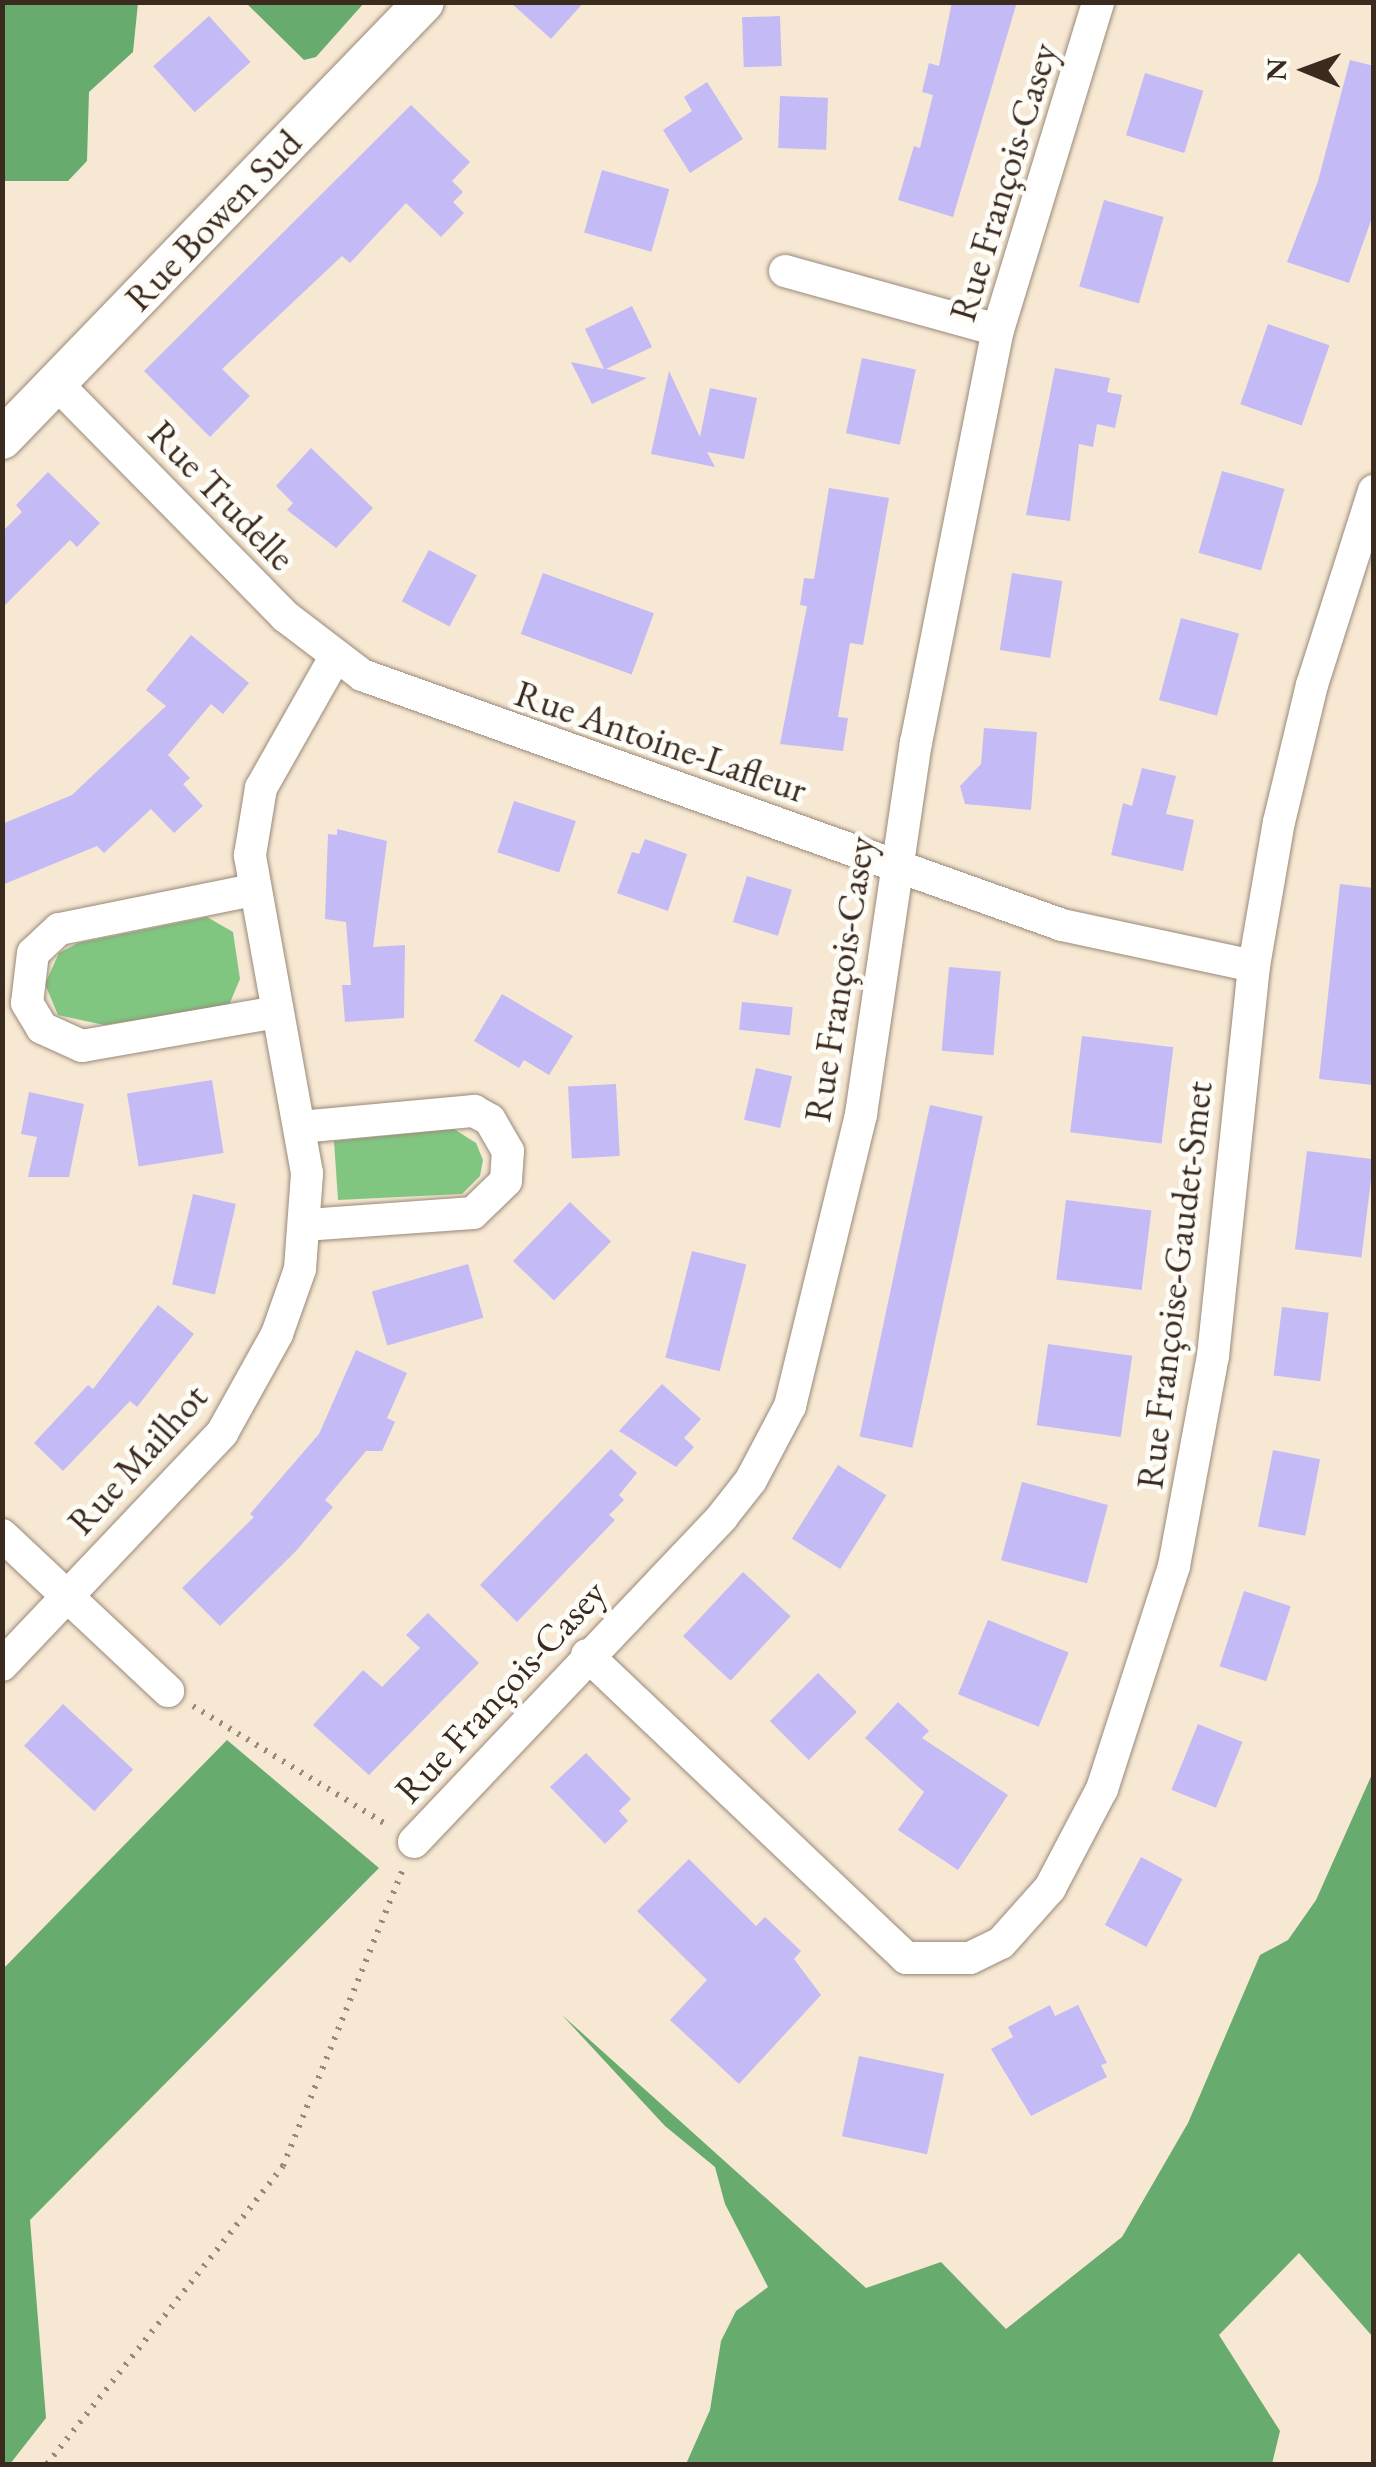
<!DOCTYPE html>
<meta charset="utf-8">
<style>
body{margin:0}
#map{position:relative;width:1376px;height:2467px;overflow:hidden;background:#f7e8d3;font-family:"EB Garamond",serif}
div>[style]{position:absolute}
.green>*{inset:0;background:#80c681}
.forest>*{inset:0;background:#68ab6f}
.building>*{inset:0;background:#c4baf5;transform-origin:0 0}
.path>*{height:6px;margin-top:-3px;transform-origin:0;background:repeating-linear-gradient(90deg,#998978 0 2.5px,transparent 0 10.5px)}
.roads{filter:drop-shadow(0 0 2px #998978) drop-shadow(0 0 2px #998978)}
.minor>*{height:32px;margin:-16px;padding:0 16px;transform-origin:16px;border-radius:16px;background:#fff}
.tertiary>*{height:40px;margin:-20px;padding:0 20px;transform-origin:20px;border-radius:20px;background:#fff}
span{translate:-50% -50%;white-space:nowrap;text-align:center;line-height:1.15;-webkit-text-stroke:10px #fdfcf7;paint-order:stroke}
.street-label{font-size:38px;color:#3b2a1e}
.frame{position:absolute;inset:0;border:5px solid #3b2a1e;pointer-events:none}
.north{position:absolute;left:1256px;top:20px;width:100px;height:100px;-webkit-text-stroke:8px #fdfcf7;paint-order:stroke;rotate:271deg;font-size:28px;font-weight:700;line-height:40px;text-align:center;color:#3b2a1e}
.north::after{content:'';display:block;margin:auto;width:35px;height:45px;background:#3b2a1e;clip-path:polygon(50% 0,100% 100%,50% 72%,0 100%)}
</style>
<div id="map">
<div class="green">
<i style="clip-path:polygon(207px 917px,233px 932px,240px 979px,229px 1005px,104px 1025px,58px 1015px,45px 984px,59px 953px,78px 943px)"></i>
<i style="clip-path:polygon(454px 1129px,476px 1143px,483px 1160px,480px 1176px,462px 1194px,338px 1200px,334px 1141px)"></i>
</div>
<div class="forest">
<i style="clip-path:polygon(2px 3px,138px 3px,133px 52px,89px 92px,87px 161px,68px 181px,3px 181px)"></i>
<i style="clip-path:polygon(246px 3px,364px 3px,316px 57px,304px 60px)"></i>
<i style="clip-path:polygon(227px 1740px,379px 1868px,30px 2220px,46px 2418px,10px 2464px,3px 2464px,3px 1969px)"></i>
<i style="clip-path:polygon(1373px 1772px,1373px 2337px,1299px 2253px,1219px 2335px,1280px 2431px,1272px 2464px,686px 2464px,710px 2410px,721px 2341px,736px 2311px,768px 2287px,725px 2204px,715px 2167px,665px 2126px,562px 2015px,866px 2288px,941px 2262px,1006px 2329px,1122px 2237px,1188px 2123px,1260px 1955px,1288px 1940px,1316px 1900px)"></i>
</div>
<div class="building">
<i style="clip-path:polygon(510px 2px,584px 2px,551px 39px)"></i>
<i style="clip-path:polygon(952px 2px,1017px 2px,953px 217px,898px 200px,914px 146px,920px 148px,933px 95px,922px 92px,929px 63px,939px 66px)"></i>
<i style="left:209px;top:16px;width:62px;height:75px;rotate:48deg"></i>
<i style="left:780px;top:16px;width:50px;height:38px;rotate:88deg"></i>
<i style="clip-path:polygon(1350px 60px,1374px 66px,1374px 212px,1349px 283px,1287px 262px,1318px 181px)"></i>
<i style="left:1145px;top:73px;width:61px;height:65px;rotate:17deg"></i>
<i style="clip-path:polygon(707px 82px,743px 139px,690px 173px,663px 130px,692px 111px,684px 97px)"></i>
<i style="left:780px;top:96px;width:48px;height:52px;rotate:2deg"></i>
<i style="clip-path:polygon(411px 105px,470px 162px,452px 181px,463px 192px,453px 202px,464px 213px,441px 237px,406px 203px,350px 263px,342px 256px,222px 369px,250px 396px,210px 437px,144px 371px)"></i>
<i style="left:602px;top:170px;width:70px;height:65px;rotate:16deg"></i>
<i style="left:1104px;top:200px;width:62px;height:90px;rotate:16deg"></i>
<i style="clip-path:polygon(632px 306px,652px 347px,606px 369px,647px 378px,592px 404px,571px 362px,604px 369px,585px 329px)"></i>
<i style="left:1268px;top:324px;width:65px;height:85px;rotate:19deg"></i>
<i style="left:862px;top:358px;width:55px;height:77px;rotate:12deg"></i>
<i style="clip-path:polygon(1055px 368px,1110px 378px,1107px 392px,1122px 395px,1115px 428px,1097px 424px,1093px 447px,1079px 444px,1070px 521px,1026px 515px)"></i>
<i style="clip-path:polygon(669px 371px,700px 437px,710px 388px,757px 398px,744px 459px,707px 452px,715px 467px,651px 454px)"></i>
<i style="clip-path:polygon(311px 448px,373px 508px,336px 548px,287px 510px,293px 503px,276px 486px)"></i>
<i style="left:1222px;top:471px;width:65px;height:85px;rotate:16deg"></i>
<i style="clip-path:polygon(48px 472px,100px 523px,77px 547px,70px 540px,2px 608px,2px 532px,22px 512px,16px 505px)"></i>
<i style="clip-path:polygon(829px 488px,889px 498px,863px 645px,850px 643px,838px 717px,848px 718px,843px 751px,780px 744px,807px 606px,800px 605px,804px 578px,814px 579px)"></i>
<i style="left:429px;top:550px;width:54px;height:58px;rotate:28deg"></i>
<i style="left:543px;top:573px;width:118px;height:65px;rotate:20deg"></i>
<i style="left:1012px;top:573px;width:51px;height:78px;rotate:9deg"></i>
<i style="left:1181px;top:618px;width:60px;height:85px;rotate:15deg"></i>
<i style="clip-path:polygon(191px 635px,249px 683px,223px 714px,211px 704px,168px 755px,190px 778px,183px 784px,203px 806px,174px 833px,151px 809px,104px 853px,97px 846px,2px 885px,2px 824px,72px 795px,166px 706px,146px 690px)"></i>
<i style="clip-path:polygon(984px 728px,1037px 732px,1031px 810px,965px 804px,960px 786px,981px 764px)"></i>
<i style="clip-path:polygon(1142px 768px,1176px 776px,1166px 814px,1194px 820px,1183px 871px,1111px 855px,1123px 803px,1132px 806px)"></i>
<i style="left:514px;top:801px;width:65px;height:54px;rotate:18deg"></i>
<i style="clip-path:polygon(337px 829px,387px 841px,373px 947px,405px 945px,404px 1018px,345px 1022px,342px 985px,351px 985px,346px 922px,325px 919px,328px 834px,337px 835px)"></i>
<i style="clip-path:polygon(645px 839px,687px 854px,668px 911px,617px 893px,632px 852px,639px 854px)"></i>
<i style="left:747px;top:876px;width:47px;height:48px;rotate:17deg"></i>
<i style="clip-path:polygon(1340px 884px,1374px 888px,1374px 1085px,1319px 1079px)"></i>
<i style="left:949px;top:967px;width:52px;height:84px;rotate:5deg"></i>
<i style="clip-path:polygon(502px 994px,573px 1036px,549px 1075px,524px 1060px,519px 1068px,474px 1041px)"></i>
<i style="left:742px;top:1002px;width:51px;height:28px;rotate:6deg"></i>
<i style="left:1082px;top:1036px;width:92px;height:97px;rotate:7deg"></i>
<i style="left:756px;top:1068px;width:37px;height:53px;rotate:13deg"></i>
<i style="left:212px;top:1080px;width:74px;height:86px;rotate:81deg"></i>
<i style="left:616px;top:1084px;width:72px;height:48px;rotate:87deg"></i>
<i style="clip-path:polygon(29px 1092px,84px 1104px,69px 1177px,28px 1177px,37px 1137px,21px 1134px)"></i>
<i style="left:930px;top:1105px;width:54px;height:339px;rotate:12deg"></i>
<i style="left:1307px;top:1151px;width:67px;height:99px;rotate:7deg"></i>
<i style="left:193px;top:1194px;width:44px;height:93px;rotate:13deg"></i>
<i style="left:1066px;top:1200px;width:86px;height:80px;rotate:7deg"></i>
<i style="left:570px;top:1202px;width:57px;height:82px;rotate:44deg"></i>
<i style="left:692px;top:1251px;width:56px;height:110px;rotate:14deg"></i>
<i style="left:468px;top:1264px;width:56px;height:100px;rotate:74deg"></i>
<i style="clip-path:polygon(158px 1305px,194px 1334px,137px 1407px,130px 1401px,63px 1471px,34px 1443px,88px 1385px,93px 1389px)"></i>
<i style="left:1282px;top:1307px;width:47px;height:69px;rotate:7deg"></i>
<i style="left:1048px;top:1344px;width:85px;height:82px;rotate:8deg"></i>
<i style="clip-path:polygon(356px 1350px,407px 1373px,387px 1418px,395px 1422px,382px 1451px,366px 1451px,325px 1500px,333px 1507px,296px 1551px,220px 1626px,182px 1588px,254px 1517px,250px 1514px,319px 1434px)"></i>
<i style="clip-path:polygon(662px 1384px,701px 1419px,684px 1438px,694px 1447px,676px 1467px,619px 1431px)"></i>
<i style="clip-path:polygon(611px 1449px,637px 1473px,619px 1495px,624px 1500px,609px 1515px,615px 1520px,517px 1622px,480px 1585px)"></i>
<i style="left:1273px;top:1450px;width:48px;height:78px;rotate:11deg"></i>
<i style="left:838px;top:1465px;width:57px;height:87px;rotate:32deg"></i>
<i style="left:1022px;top:1482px;width:89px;height:81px;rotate:15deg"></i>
<i style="left:743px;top:1572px;width:65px;height:88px;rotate:43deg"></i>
<i style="left:1244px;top:1591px;width:49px;height:79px;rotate:18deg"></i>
<i style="clip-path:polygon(428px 1613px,479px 1663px,369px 1775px,313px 1725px,363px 1670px,382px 1687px,420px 1648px,406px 1635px)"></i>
<i style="left:988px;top:1620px;width:87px;height:80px;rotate:22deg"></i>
<i style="left:818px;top:1673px;width:55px;height:68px;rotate:45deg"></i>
<i style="clip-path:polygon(898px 1702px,929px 1731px,922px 1738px,1008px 1795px,958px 1870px,898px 1830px,924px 1792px,865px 1738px)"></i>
<i style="left:63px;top:1704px;width:96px;height:57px;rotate:43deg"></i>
<i style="left:1198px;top:1724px;width:48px;height:71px;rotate:22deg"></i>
<i style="clip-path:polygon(586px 1753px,631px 1799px,619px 1811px,628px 1821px,605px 1844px,550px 1787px)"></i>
<i style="left:1141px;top:1857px;width:47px;height:77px;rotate:28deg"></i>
<i style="clip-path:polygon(689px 1859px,756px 1926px,765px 1917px,801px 1951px,794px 1959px,821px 1995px,739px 2084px,670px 2020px,707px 1980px,637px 1911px)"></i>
<i style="clip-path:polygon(1050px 2005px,1055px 2016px,1078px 2005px,1107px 2063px,1101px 2065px,1107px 2077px,1031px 2116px,991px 2049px,1013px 2037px,1008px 2027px)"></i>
<i style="left:859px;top:2056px;width:87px;height:82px;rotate:12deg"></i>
</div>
<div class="path">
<i style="left:193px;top:1706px;width:228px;rotate:31.5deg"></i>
<i style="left:47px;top:2464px;width:380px;rotate:-51.6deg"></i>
<i style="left:283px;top:2166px;width:318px;rotate:-68deg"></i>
</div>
<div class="roads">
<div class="minor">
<i style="left:785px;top:271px;width:221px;rotate:15.5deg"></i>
<i style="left:56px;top:383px;width:328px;rotate:45.5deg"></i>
<i style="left:286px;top:617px;width:96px;rotate:37.3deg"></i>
<i style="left:362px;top:675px;width:743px;rotate:19.65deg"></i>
<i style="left:1062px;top:925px;width:196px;rotate:12.1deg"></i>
<i style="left:253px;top:890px;width:198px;rotate:168.6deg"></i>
<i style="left:59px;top:929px;width:35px;rotate:137deg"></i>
<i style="left:33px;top:953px;width:50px;rotate:96.8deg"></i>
<i style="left:27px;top:1003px;width:29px;rotate:59deg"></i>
<i style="left:42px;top:1028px;width:44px;rotate:24.2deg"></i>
<i style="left:82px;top:1046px;width:198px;rotate:-9.9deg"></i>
<i style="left:300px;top:1127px;width:175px;rotate:-5.3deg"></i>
<i style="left:474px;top:1111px;width:18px;rotate:29deg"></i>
<i style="left:490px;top:1120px;width:36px;rotate:60deg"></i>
<i style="left:508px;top:1151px;width:30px;rotate:94deg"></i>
<i style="left:506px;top:1181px;width:46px;rotate:135.9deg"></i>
<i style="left:473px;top:1213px;width:166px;rotate:175.9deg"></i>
<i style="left:2px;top:1535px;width:228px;rotate:43.2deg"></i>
<i style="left:587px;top:1655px;width:440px;rotate:43.5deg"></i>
<i style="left:906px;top:1958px;width:64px"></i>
<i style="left:970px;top:1958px;width:34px;rotate:-26deg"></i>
<i style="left:1001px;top:1943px;width:74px;rotate:-48.3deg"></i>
<i style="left:1050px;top:1888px;width:112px;rotate:-62.3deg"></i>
<i style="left:1102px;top:1789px;width:234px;rotate:-72.1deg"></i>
<i style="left:1174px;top:1566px;width:214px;rotate:-79.5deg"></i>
<i style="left:1213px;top:1356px;width:392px;rotate:-84deg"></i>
<i style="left:1254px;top:966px;width:146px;rotate:-80.2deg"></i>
<i style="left:1279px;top:822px;width:141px;rotate:-76.5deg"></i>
<i style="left:1312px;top:685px;width:204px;rotate:-72.3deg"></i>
<i style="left:2px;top:1665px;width:320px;rotate:-46.5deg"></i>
<i style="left:222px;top:1433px;width:113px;rotate:-60.9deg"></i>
<i style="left:277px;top:1334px;width:69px;rotate:-70.5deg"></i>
<i style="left:300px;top:1269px;width:96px;rotate:-85.8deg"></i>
<i style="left:307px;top:1173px;width:323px;rotate:-100.2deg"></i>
<i style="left:250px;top:855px;width:68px;rotate:-80.7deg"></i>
<i style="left:261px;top:788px;width:148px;rotate:-60.5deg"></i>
<i style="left:414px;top:1842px;width:448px;rotate:-46.5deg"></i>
<i style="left:722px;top:1517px;width:47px;rotate:-51.9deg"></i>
<i style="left:751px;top:1480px;width:84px;rotate:-62.2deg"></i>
<i style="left:790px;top:1406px;width:301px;rotate:-76.3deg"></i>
<i style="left:861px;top:1114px;width:375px;rotate:-81.6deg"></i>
<i style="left:916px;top:743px;width:421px;rotate:-78.8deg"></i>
<i style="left:998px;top:330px;width:343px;rotate:-73deg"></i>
</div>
<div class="tertiary">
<i style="left:2px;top:439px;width:607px;rotate:-46deg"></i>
</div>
</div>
<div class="street-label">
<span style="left:1003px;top:182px;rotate:-73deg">Rue François-Casey</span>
<span style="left:213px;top:220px;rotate:-46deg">Rue Bowen Sud</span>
<span style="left:222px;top:495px;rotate:46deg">Rue Trudelle</span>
<span style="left:661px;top:741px;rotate:19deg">Rue Antoine-Lafleur</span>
<span style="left:839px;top:979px;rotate:-81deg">Rue François-Casey</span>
<span style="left:1174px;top:1285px;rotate:-83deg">Rue Françoise-Gaudet-Smet</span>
<span style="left:137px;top:1459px;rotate:-48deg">Rue Mailhot</span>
<span style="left:500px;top:1691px;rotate:-47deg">Rue François-Casey</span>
</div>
<div class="frame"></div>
<div class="north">N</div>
</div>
